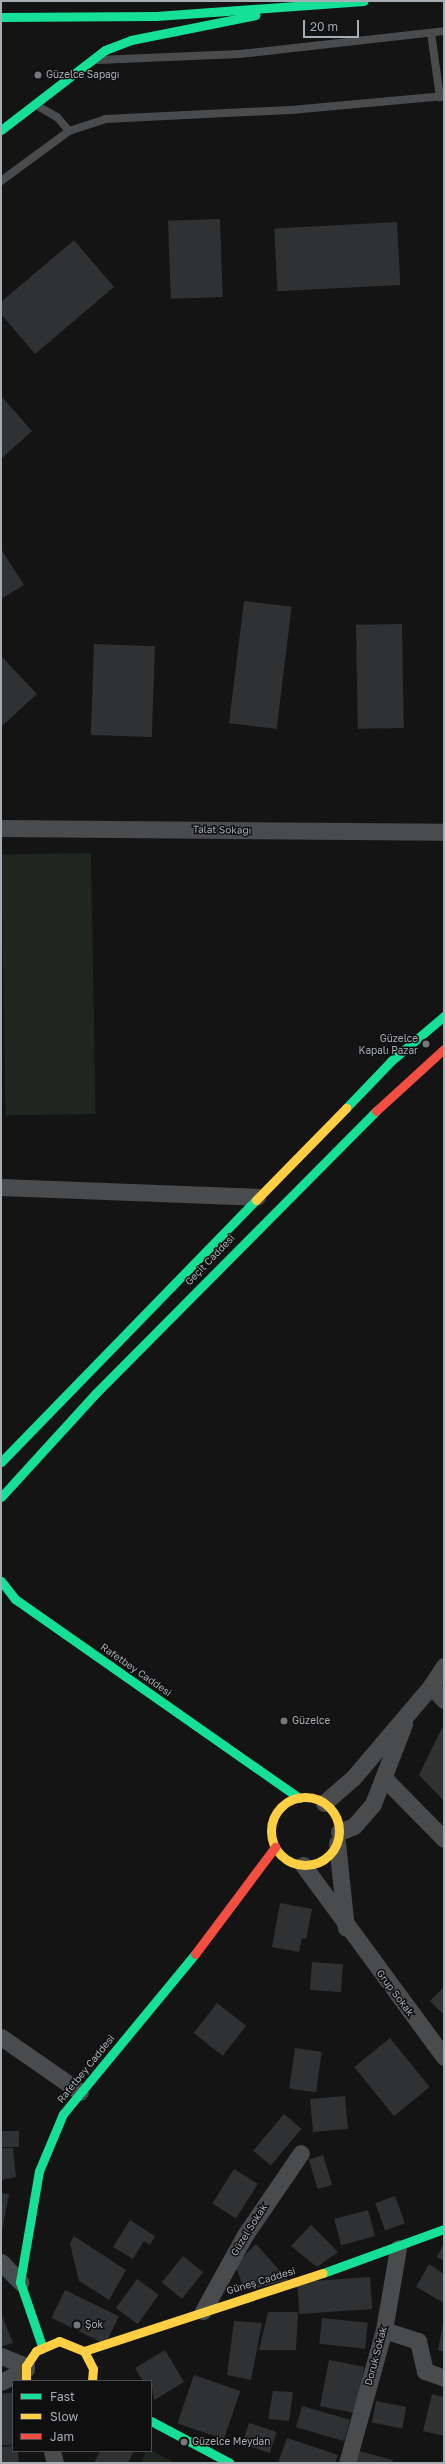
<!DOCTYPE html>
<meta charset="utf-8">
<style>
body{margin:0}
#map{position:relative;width:445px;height:2464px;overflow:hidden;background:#141415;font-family:"Golos Text",sans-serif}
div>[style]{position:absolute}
.green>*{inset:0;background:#1f251f;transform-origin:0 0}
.building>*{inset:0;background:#303132;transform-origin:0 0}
.lane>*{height:8px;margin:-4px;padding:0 4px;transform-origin:4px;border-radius:4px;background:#494b4d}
.street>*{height:17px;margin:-8.5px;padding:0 8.5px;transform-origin:8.5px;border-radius:8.5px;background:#494b4d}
.fast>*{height:9px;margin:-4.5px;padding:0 4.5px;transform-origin:4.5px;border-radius:4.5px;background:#16e098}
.slow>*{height:9px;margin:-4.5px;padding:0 4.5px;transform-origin:4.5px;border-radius:4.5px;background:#ffcf43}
.slow>.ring{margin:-4.5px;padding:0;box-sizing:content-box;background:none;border:9px solid #ffcf43;border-radius:50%}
.jam>*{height:9px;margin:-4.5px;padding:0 4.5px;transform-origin:4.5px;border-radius:4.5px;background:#f24e42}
.dots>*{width:11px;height:11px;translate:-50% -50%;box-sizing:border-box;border:2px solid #0f0f10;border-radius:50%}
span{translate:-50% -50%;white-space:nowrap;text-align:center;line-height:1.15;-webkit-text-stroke:3px #0f0f10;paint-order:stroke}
.poi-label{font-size:10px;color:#a7adb4}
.left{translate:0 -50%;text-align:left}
.right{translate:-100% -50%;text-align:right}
.street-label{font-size:10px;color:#a7adb4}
.frame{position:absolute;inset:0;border:2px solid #a7adb4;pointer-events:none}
.legend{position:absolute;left:12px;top:2380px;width:140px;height:72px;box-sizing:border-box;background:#0f0f10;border:1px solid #4c4e52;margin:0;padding:5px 7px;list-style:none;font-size:12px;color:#a7adb4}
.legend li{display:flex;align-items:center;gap:8px;height:20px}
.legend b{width:20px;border:1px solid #4c4e52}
.scale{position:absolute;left:303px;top:20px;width:56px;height:18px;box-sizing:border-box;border:2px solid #a7adb4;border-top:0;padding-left:5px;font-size:12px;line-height:14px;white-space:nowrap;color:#a7adb4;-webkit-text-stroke:3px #0f0f10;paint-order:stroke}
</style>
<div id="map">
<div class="green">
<i style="left:91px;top:853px;width:261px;height:90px;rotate:89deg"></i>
<i style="clip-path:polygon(151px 2450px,175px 2463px,142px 2463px,145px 2451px)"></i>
</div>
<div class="building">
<i style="left:220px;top:219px;width:78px;height:52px;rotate:88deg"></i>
<i style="left:397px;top:222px;width:63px;height:123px;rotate:87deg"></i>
<i style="clip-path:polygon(74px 240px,114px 287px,35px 354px,1px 314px,1px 302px)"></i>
<i style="clip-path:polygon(1px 396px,32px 431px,1px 459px)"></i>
<i style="clip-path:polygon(1px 549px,24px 585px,1px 599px)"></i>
<i style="left:244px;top:601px;width:48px;height:123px;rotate:7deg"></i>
<i style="left:402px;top:624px;width:104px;height:46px;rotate:89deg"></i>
<i style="left:94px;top:644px;width:61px;height:91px;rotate:2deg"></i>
<i style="clip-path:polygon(1px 656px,37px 694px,1px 727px)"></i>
<i style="clip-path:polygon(442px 1728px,444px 1730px,444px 1801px,419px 1775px)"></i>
<i style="clip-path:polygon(280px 1903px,312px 1909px,306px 1939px,302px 1938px,299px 1952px,272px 1947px)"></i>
<i style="left:312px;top:1962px;width:31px;height:28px;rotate:4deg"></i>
<i style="clip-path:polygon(444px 1987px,444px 2015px,430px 2001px)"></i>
<i style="left:217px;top:2003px;width:37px;height:38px;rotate:38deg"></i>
<i style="left:390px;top:2038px;width:63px;height:46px;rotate:51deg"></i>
<i style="left:295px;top:2048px;width:27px;height:41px;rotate:8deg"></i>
<i style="left:345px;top:2096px;width:33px;height:35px;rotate:85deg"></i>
<i style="left:284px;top:2114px;width:23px;height:48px;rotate:40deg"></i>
<i style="left:19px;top:2131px;width:16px;height:18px;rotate:90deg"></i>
<i style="clip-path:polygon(1px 2148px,13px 2148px,16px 2177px,1px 2180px)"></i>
<i style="left:323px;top:2155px;width:31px;height:15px;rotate:73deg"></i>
<i style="left:234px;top:2169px;width:28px;height:41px;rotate:32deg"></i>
<i style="clip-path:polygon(1px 2193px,9px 2194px,2px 2230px,1px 2230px)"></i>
<i style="left:395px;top:2196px;width:29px;height:21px;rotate:70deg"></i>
<i style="left:368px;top:2210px;width:27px;height:35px;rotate:75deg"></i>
<i style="clip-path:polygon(130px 2220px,155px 2236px,150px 2245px,144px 2241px,133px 2259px,113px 2247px)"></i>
<i style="clip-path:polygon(311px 2225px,338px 2252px,317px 2267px,291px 2246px)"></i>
<i style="clip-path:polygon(74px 2236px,126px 2270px,109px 2300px,79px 2281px,70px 2244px)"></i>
<i style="clip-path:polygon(444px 2243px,444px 2261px,437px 2257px)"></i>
<i style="clip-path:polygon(256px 2244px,288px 2280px,245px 2291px,235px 2265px)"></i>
<i style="left:183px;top:2256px;width:26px;height:34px;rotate:39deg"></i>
<i style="clip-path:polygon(429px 2264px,444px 2274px,444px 2303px,416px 2287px)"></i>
<i style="left:370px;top:2277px;width:32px;height:73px;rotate:86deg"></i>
<i style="left:137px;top:2279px;width:27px;height:36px;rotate:36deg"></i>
<i style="left:65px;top:2290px;width:60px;height:31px;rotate:26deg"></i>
<i style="clip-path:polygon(268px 2312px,298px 2312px,296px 2350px,259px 2350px)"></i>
<i style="clip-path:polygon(1px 2313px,13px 2343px,1px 2347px)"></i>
<i style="left:322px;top:2318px;width:46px;height:26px;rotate:6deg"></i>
<i style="clip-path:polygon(234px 2321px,262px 2323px,251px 2380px,227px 2375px)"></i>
<i style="clip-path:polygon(443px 2324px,444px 2324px,444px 2352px,438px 2350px)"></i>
<i style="clip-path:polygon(165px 2350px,184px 2382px,154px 2400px,151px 2381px,143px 2381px,135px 2368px)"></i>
<i style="left:329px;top:2360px;width:36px;height:47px;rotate:11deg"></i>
<i style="left:194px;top:2375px;width:49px;height:51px;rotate:19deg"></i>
<i style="clip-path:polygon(273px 2391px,293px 2392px,289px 2421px,268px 2419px)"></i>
<i style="left:12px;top:2393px;width:52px;height:11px;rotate:89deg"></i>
<i style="clip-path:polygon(432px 2394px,444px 2397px,444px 2436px,423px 2431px)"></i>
<i style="left:376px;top:2401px;width:31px;height:22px;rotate:11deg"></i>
<i style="left:302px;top:2406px;width:50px;height:22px;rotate:16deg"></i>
<i style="left:249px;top:2423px;width:29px;height:22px;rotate:18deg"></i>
<i style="clip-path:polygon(287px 2438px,338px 2455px,335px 2463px,278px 2463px)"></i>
<i style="clip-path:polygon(13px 2446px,13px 2451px,18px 2451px,19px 2463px,1px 2463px,1px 2447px)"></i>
<i style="clip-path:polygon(100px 2451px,134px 2451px,128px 2463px,94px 2463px)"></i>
<i style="clip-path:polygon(359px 2451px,393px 2460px,392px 2463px,356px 2463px)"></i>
</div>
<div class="lane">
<i style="left:431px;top:33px;width:65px;rotate:82deg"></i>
<i style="left:98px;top:60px;width:142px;rotate:-2.4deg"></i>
<i style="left:240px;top:54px;width:205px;rotate:-6.4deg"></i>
<i style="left:36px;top:105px;width:24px;rotate:30deg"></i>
<i style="left:57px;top:117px;width:18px;rotate:49deg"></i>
<i style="left:69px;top:131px;width:38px;rotate:-18deg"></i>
<i style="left:105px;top:119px;width:186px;rotate:-2.8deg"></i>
<i style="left:291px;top:110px;width:154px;rotate:-5.2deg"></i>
<i style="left:1px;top:181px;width:84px;rotate:-36.3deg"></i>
</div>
<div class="street">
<i style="left:1px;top:828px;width:443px;rotate:0.5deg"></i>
<i style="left:1px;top:1187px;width:256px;rotate:2.2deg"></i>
<i style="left:431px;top:1686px;width:19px;rotate:47deg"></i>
<i style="left:385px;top:1779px;width:84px;rotate:45.5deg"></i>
<i style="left:324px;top:1803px;width:38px;rotate:-41deg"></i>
<i style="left:353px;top:1778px;width:121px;rotate:-49.7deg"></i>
<i style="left:431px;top:1686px;width:24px;rotate:-57deg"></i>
<i style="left:339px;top:1832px;width:16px;rotate:-22deg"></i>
<i style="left:354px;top:1826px;width:29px;rotate:-49deg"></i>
<i style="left:373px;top:1804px;width:86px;rotate:-68.8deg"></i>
<i style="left:337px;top:1843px;width:85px;rotate:84deg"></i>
<i style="left:303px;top:1865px;width:238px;rotate:53.7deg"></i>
<i style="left:1px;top:2037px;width:96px;rotate:34.8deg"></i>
<i style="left:1px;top:2262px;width:28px;rotate:46deg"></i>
<i style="left:203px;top:2311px;width:87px;rotate:-61.1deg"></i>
<i style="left:245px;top:2235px;width:99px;rotate:-55.7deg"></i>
<i style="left:384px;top:2330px;width:36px;rotate:18deg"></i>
<i style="left:418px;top:2341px;width:31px;rotate:77deg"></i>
<i style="left:425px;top:2371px;width:20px;rotate:20deg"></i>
<i style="left:1px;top:2356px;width:27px;rotate:22deg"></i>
<i style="left:1px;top:2382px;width:28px;rotate:-27deg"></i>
<i style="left:52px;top:2451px;width:12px;rotate:76deg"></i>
<i style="left:347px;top:2463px;width:138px;rotate:-74.5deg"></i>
<i style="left:384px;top:2330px;width:83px;rotate:-80.3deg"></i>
</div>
<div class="fast">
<i style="left:1px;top:17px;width:155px;rotate:-0.4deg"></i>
<i style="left:156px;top:16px;width:208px;rotate:-4.1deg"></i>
<i style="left:1px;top:130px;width:131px;rotate:-37.6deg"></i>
<i style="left:105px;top:50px;width:28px;rotate:-21deg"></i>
<i style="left:131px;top:40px;width:127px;rotate:-11.3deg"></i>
<i style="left:346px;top:1108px;width:65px;rotate:-46.2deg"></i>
<i style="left:391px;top:1061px;width:70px;rotate:-40.3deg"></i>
<i style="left:1px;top:1462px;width:366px;rotate:-45.8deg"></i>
<i style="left:1px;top:1497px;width:139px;rotate:-47.6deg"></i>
<i style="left:95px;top:1394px;width:399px;rotate:-45.2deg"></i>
<i style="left:1px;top:1581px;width:23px;rotate:52deg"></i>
<i style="left:15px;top:1599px;width:347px;rotate:35deg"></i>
<i style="left:323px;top:2273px;width:129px;rotate:-20deg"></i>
<i style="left:42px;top:2346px;width:68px;rotate:-109deg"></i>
<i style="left:20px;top:2282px;width:113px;rotate:-80.3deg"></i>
<i style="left:39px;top:2171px;width:62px;rotate:-67.2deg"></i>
<i style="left:63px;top:2114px;width:207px;rotate:-50.5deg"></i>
<i style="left:151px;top:2421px;width:89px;rotate:28deg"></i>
</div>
<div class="slow">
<i style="left:256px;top:1200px;width:129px;rotate:-45.6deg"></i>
<i class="ring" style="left:271px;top:1797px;width:59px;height:59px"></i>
<i style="left:84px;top:2351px;width:251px;rotate:-18.1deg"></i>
<i style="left:26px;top:2381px;width:15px;rotate:-90deg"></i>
<i style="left:26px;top:2366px;width:18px;rotate:-56deg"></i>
<i style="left:36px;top:2351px;width:25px;rotate:-23deg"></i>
<i style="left:59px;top:2341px;width:27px;rotate:22deg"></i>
<i style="left:84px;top:2351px;width:20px;rotate:63deg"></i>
<i style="left:93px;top:2369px;width:12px;rotate:95deg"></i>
</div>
<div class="jam">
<i style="left:376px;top:1111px;width:92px;rotate:-42.4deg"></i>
<i style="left:195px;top:1954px;width:134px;rotate:-53.2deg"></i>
</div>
<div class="dots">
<i style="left:38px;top:75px;background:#74777c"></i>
<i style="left:426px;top:1044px;background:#74777c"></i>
<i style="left:284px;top:1721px;background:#74777c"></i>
<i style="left:77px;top:2325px;background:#74777c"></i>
<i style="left:184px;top:2442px;background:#74777c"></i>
</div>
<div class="poi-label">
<span class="left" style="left:46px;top:75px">Güzelce Sapağı</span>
<span class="right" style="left:418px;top:1044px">Güzelce<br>Kapalı Pazar</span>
<span class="left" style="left:292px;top:1721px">Güzelce</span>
<span class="left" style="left:85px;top:2325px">Şok</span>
<span class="left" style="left:192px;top:2442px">Güzelce Meydan</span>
</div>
<div class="street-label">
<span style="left:222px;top:830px;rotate:1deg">Talat Sokağı</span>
<span style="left:210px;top:1260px;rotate:-46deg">Geçit Caddesi</span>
<span style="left:136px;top:1670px;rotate:35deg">Rafetbey Caddesi</span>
<span style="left:395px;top:1993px;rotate:53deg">Grup Sokak</span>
<span style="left:86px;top:2069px;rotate:-51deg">Rafetbey Caddesi</span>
<span style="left:249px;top:2230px;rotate:-58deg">Güzel Sokak</span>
<span style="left:261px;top:2281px;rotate:-17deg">Güneş Caddesi</span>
<span style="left:376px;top:2356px;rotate:-75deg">Doruk Sokak</span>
</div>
<div class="frame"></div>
<ul class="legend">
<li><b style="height:5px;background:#16e098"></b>Fast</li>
<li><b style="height:5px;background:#ffcf43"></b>Slow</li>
<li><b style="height:5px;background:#f24e42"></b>Jam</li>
</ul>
<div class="scale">20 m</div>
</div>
